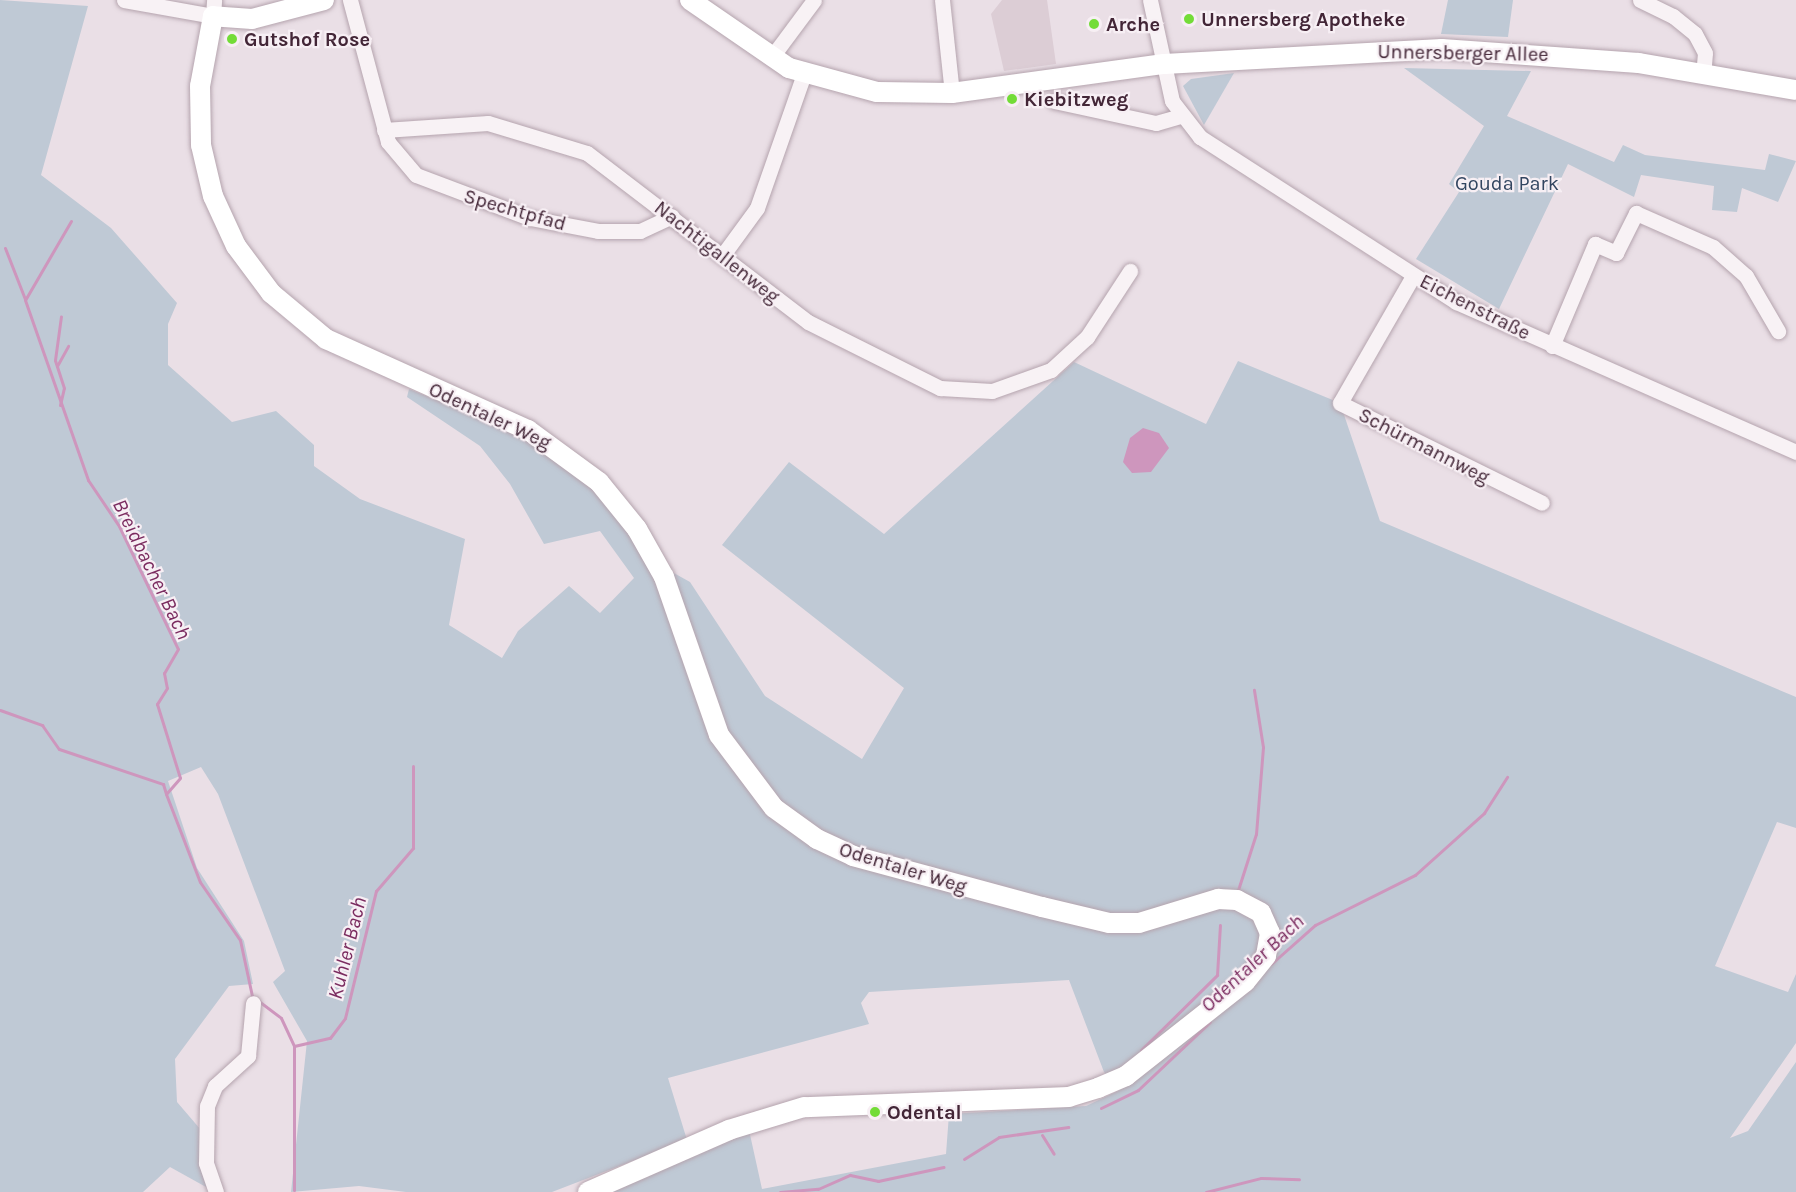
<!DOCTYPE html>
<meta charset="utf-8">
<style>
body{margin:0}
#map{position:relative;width:1796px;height:1192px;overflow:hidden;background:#eadfe6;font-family:Karla,sans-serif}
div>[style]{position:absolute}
.built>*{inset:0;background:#dccdd5}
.green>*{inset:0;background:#bfc9d5}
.water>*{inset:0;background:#ce96bd}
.stream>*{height:3px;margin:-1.5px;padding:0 1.5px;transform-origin:1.5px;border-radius:1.5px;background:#ce96bd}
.roads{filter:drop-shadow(0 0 2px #b5a4ae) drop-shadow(0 0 2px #b5a4ae)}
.minor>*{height:15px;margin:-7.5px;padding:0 7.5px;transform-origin:7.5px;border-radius:7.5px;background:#f8f2f5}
.major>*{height:20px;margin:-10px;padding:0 10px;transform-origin:10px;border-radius:10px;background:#fff}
.dots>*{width:16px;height:16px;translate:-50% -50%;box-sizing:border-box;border:3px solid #f7eff4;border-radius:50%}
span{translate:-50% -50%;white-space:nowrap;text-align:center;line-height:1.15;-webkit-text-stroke:4.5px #f7eff4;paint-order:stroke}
.poi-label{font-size:20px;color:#432637;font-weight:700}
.left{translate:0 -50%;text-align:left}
.street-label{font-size:20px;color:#432637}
.park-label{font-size:20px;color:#324560}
.water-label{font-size:21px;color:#7b2c60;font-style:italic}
</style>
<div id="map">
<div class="built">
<i style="clip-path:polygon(1002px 0,1047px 0,1056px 64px,1004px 71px,991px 14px)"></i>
</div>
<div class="green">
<i style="clip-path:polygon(0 0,88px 6px,41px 175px,111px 228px,177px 303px,168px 324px,168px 365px,232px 422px,276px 411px,314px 445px,314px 466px,360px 499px,465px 539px,449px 625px,502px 658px,518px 631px,569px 586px,600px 613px,634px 578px,600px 531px,544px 544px,510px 484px,480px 446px,407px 397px,409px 389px,519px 434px,596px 487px,672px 572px,690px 582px,765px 696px,862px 759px,904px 688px,722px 545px,789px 462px,884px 534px,1074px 362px,1206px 424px,1238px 361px,1340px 403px,1380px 521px,1796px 697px,1796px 828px,1777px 822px,1715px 966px,1788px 992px,1796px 974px,1796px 1043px,1730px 1138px,1748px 1131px,1796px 1062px,1796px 1192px,609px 1192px,749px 1130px,762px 1189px,946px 1154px,949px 1114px,1086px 1106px,1120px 1090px,1104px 1072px,1069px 980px,869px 992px,861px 1003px,869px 1024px,668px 1078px,687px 1140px,552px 1192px,406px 1192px,359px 1186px,291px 1192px,307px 1041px,273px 982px,285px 971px,218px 794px,201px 767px,168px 781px,197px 868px,244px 941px,253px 984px,229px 986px,175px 1059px,177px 1102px,207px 1137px,215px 1192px,170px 1167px,143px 1192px,0 1192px)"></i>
<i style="clip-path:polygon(1448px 0,1513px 0,1508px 37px,1441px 34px)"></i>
<i style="clip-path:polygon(1404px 68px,1531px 71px,1507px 116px,1614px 162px,1623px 145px,1645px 155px,1765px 170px,1769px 154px,1796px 161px,1778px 202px,1742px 188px,1737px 212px,1712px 210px,1714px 186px,1641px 175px,1634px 197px,1568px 164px,1499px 309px,1416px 259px,1459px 192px,1449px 184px,1484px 126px)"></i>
<i style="clip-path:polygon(1234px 73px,1204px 125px,1183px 86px,1191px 79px)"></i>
</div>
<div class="water">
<i style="clip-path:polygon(1143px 428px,1159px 433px,1169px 448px,1151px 472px,1132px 473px,1123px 462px,1130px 438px)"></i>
</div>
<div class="stream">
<i style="left:71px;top:221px;width:91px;rotate:120.2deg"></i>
<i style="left:25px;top:300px;width:191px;rotate:70.7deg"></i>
<i style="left:88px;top:480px;width:55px;rotate:56deg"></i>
<i style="left:119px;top:526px;width:136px;rotate:64.4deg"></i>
<i style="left:178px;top:649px;width:28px;rotate:120deg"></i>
<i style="left:164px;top:673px;width:15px;rotate:79deg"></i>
<i style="left:167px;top:688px;width:19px;rotate:122deg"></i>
<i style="left:157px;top:704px;width:77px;rotate:72.7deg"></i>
<i style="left:180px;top:778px;width:21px;rotate:131deg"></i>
<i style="left:166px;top:794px;width:94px;rotate:68.9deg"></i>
<i style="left:200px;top:882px;width:70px;rotate:55.4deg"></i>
<i style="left:240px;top:940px;width:57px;rotate:77.9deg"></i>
<i style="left:252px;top:996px;width:36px;rotate:37deg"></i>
<i style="left:281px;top:1018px;width:31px;rotate:65deg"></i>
<i style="left:294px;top:1046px;width:144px;rotate:90deg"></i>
<i style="left:5px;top:248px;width:55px;rotate:68.6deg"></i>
<i style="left:57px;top:366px;width:23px;rotate:-61deg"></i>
<i style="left:60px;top:405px;width:17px;rotate:-77deg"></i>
<i style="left:64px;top:388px;width:29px;rotate:-108deg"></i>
<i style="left:55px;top:360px;width:44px;rotate:-82.2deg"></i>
<i style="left:0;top:710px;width:45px;rotate:19.7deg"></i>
<i style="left:42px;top:725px;width:29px;rotate:55deg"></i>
<i style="left:59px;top:749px;width:110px;rotate:18.6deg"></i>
<i style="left:163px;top:784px;width:10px;rotate:73deg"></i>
<i style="left:1238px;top:890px;width:59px;rotate:-72.2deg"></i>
<i style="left:1256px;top:834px;width:87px;rotate:-85.4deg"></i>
<i style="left:1263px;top:747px;width:58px;rotate:-99deg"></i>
<i style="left:1271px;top:964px;width:59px;rotate:-41.6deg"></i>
<i style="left:1315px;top:925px;width:112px;rotate:-26.6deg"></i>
<i style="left:1415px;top:875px;width:93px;rotate:-41.9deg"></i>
<i style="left:1484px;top:813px;width:43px;rotate:-57.4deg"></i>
<i style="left:294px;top:1046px;width:37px;rotate:-13deg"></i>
<i style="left:330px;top:1038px;width:25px;rotate:-53deg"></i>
<i style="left:345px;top:1018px;width:131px;rotate:-76.3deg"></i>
<i style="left:376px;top:891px;width:57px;rotate:-49.3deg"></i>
<i style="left:413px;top:848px;width:82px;rotate:-90deg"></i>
<i style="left:1141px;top:1050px;width:107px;rotate:-44.6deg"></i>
<i style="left:1217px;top:975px;width:50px;rotate:-86.6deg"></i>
<i style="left:1101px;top:1108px;width:41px;rotate:-25.9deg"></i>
<i style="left:1138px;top:1090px;width:99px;rotate:-43.4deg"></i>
<i style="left:1042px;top:1135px;width:22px;rotate:58deg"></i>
<i style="left:964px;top:1159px;width:41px;rotate:-32.2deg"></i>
<i style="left:999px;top:1137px;width:70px;rotate:-8.2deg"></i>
<i style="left:780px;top:1192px;width:38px;rotate:-5deg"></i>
<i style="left:818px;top:1189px;width:35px;rotate:-24deg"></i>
<i style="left:850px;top:1175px;width:29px;rotate:12deg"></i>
<i style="left:878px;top:1181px;width:67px;rotate:-12deg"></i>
<i style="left:1206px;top:1192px;width:57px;rotate:-14.3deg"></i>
<i style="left:1261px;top:1178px;width:38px;rotate:2deg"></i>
</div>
<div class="roads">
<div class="minor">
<i style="left:124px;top:0;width:90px;rotate:10.2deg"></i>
<i style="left:213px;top:16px;width:16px;rotate:-86deg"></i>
<i style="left:350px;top:0;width:147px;rotate:75deg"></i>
<i style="left:388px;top:142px;width:43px;rotate:49.7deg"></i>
<i style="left:416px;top:175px;width:122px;rotate:20.7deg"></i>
<i style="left:530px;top:218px;width:69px;rotate:10.8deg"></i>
<i style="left:598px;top:231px;width:42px"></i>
<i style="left:640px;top:231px;width:35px;rotate:-25deg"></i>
<i style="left:942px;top:0;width:94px;rotate:83.9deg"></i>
<i style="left:1150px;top:0;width:103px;rotate:77.7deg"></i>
<i style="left:1172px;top:101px;width:46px;rotate:52.1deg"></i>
<i style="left:1200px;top:137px;width:305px;rotate:32.8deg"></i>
<i style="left:1456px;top:302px;width:372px;rotate:23.8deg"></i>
<i style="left:1640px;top:0;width:37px;rotate:26deg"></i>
<i style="left:1673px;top:16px;width:28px;rotate:39deg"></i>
<i style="left:1695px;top:34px;width:21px;rotate:62deg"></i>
<i style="left:1705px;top:53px;width:22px;rotate:95deg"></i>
<i style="left:771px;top:58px;width:72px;rotate:-53.4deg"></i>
<i style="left:1054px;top:101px;width:104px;rotate:12.2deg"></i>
<i style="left:1156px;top:123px;width:25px;rotate:-16deg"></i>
<i style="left:384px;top:130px;width:104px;rotate:-3.9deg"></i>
<i style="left:488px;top:123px;width:103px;rotate:16.9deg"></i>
<i style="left:587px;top:153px;width:278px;rotate:37.4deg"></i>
<i style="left:808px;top:322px;width:148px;rotate:26.6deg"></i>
<i style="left:940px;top:388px;width:52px;rotate:3.3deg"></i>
<i style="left:992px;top:391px;width:63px;rotate:-19.6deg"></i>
<i style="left:1051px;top:370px;width:49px;rotate:-42.5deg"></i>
<i style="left:1087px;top:337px;width:79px;rotate:-56.9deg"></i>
<i style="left:722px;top:256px;width:59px;rotate:-53.9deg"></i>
<i style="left:757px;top:208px;width:142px;rotate:-70.7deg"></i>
<i style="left:1413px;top:276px;width:146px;rotate:119.9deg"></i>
<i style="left:1340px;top:403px;width:225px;rotate:26.3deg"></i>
<i style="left:1552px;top:346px;width:111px;rotate:-67.1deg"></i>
<i style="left:1595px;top:244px;width:23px;rotate:23deg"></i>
<i style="left:1616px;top:253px;width:45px;rotate:-63.4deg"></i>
<i style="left:1636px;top:213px;width:84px;rotate:23.8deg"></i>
<i style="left:1713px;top:247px;width:44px;rotate:41.3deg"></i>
<i style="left:1746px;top:276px;width:64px;rotate:59.8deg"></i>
<i style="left:216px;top:1192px;width:31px;rotate:-109deg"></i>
<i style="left:206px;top:1163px;width:57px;rotate:-89deg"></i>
<i style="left:207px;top:1106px;width:22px;rotate:-68deg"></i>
<i style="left:215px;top:1086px;width:45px;rotate:-42.3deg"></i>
<i style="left:248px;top:1056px;width:53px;rotate:-84.6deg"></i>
</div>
<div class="major">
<i style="left:324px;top:0;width:74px;rotate:165.2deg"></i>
<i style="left:252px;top:19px;width:39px;rotate:-176deg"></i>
<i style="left:213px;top:16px;width:71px;rotate:100.5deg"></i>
<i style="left:200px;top:86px;width:59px;rotate:89deg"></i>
<i style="left:201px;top:145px;width:52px;rotate:76.8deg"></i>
<i style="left:213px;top:196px;width:55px;rotate:65.3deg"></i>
<i style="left:236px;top:246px;width:59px;rotate:53.3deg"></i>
<i style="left:271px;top:293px;width:72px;rotate:39.9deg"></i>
<i style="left:326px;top:339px;width:222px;rotate:24.3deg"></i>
<i style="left:528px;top:430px;width:88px;rotate:36.2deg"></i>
<i style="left:599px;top:482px;width:60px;rotate:51deg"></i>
<i style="left:637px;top:529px;width:55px;rotate:60.6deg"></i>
<i style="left:664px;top:577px;width:167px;rotate:70.8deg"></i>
<i style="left:719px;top:735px;width:91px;rotate:53deg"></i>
<i style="left:774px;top:808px;width:53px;rotate:35.8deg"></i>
<i style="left:817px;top:839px;width:40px;rotate:25deg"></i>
<i style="left:853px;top:856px;width:196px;rotate:15.1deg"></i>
<i style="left:1042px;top:907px;width:69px;rotate:13.4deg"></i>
<i style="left:1109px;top:923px;width:30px"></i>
<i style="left:1139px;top:923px;width:83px;rotate:-16.9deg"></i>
<i style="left:1218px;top:899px;width:19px;rotate:3deg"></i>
<i style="left:1237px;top:900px;width:27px;rotate:28deg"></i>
<i style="left:1261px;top:913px;width:22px;rotate:66deg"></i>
<i style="left:1270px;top:933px;width:23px;rotate:100deg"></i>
<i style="left:1266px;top:956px;width:33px;rotate:129deg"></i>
<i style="left:1245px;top:982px;width:152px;rotate:141.7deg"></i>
<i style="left:1126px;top:1076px;width:30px;rotate:157deg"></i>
<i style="left:1098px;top:1088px;width:30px;rotate:163deg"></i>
<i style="left:1069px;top:1097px;width:265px;rotate:177.8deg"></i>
<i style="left:804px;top:1107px;width:78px;rotate:163deg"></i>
<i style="left:729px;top:1130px;width:154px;rotate:156.3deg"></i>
<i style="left:690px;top:0;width:120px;rotate:34.5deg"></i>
<i style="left:789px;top:68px;width:91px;rotate:15.3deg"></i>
<i style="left:877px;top:92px;width:75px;rotate:0.8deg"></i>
<i style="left:952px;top:93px;width:214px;rotate:-7.8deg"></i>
<i style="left:1164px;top:64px;width:278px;rotate:-3.1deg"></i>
<i style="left:1442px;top:49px;width:197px;rotate:4.1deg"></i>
<i style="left:1639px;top:63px;width:159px;rotate:9.8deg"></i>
</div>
</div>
<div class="dots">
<i style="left:1189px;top:19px;background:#73dc37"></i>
<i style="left:1094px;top:24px;background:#73dc37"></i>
<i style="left:232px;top:39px;background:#73dc37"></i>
<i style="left:1012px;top:99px;background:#73dc37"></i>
<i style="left:875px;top:1112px;background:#73dc37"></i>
</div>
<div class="poi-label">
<span class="left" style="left:1201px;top:19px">Unnersberg Apotheke</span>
<span class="left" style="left:1106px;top:24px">Arche</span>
<span class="left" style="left:244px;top:39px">Gutshof Rose</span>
<span class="left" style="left:1024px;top:99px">Kiebitzweg</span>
<span class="left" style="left:887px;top:1112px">Odental</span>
</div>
<div class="street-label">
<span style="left:1463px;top:53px;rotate:1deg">Unnersberger Allee</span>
<span style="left:515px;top:210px;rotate:16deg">Spechtpfad</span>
<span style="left:717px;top:252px;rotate:38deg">Nachtigallenweg</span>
<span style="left:1475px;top:307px;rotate:27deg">Eichenstraße</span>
<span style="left:490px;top:416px;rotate:25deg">Odentaler Weg</span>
<span style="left:1424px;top:446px;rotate:27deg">Schürmannweg</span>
<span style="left:903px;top:868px;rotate:17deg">Odentaler Weg</span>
</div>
<div class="park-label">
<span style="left:1507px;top:183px">Gouda Park</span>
</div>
<div class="water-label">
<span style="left:152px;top:569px;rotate:64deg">Breidbacher Bach</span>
<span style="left:347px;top:948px;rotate:-76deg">Kuhler Bach</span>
<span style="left:1252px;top:963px;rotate:-43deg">Odentaler Bach</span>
</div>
</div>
